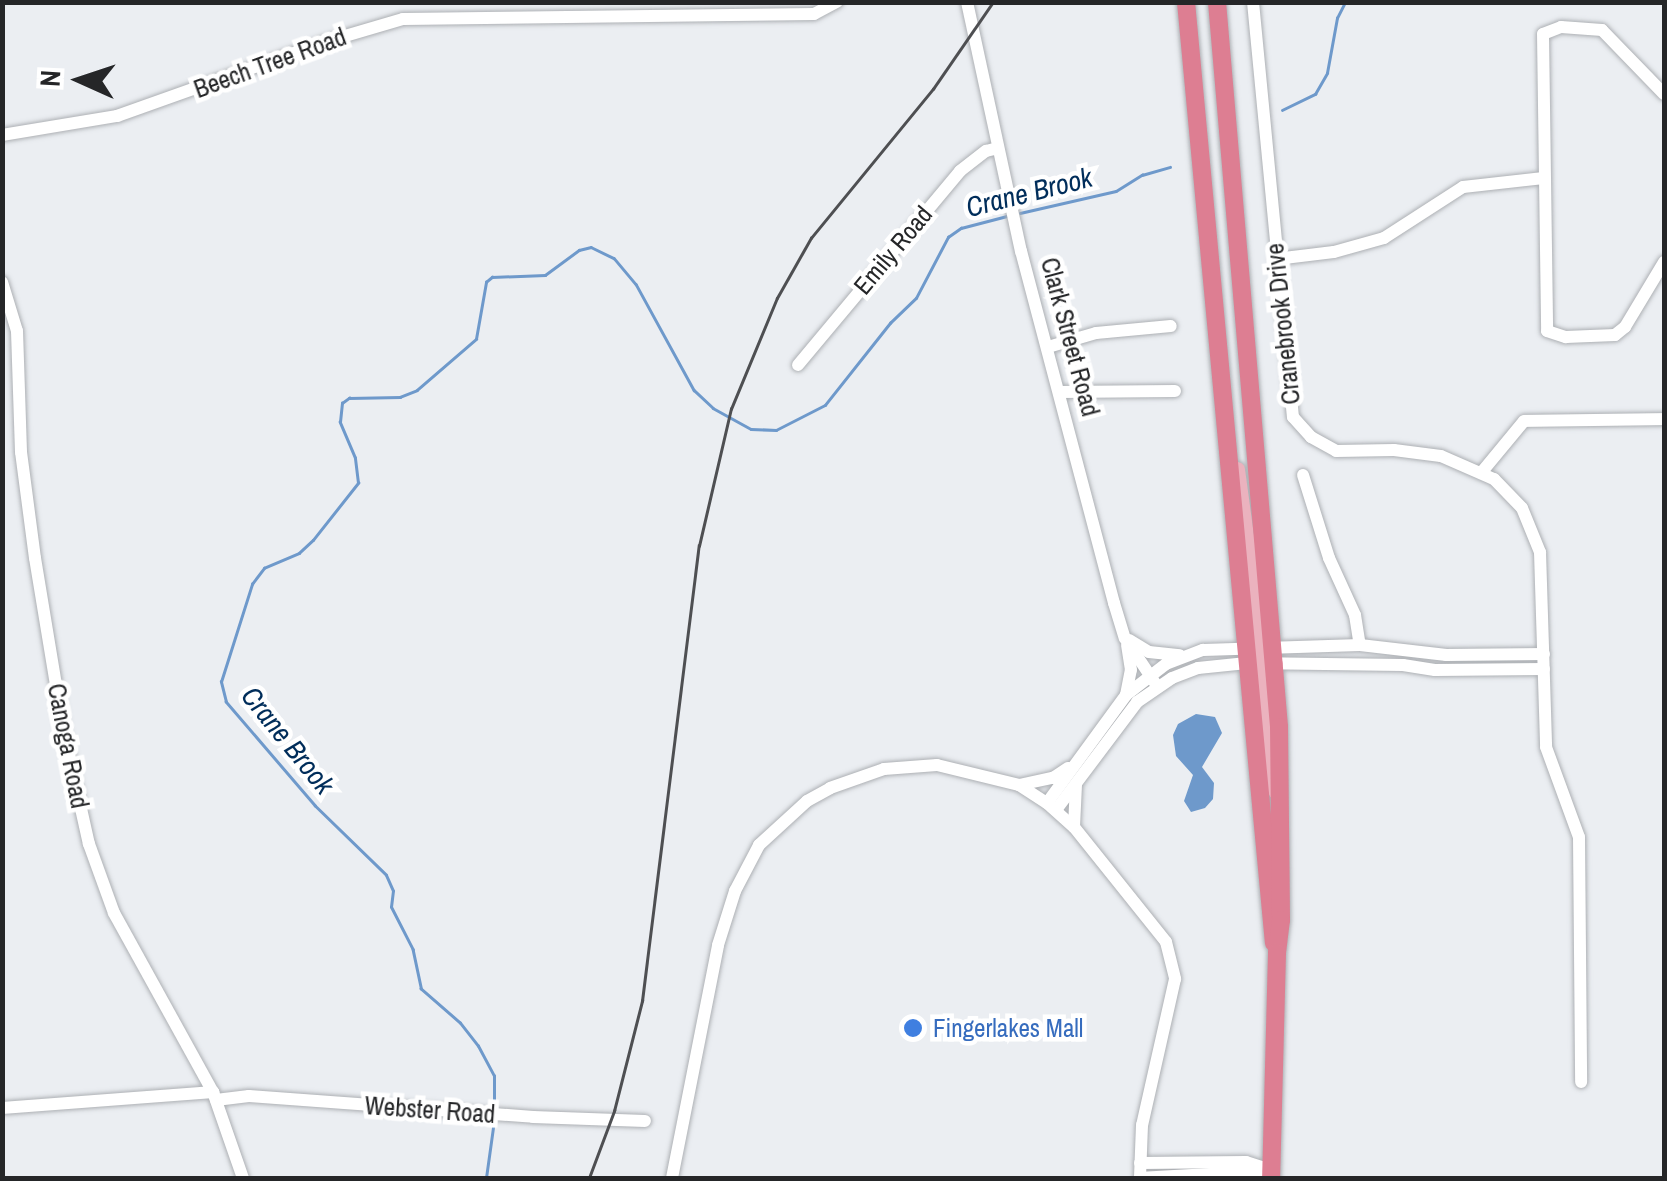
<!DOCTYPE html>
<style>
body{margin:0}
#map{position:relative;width:1667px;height:1181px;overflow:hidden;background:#ebeef2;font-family:"Archivo Narrow",sans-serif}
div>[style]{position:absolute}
.water>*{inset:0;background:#6e99cb}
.stream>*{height:2.5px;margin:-1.25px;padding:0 1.25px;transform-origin:1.25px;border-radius:1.25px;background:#6e99cb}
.roads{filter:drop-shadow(0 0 2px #adb0b4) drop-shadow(0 0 2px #adb0b4)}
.minor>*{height:12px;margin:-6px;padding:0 6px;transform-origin:6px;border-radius:6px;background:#fff}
.major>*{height:15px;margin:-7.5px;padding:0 7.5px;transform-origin:7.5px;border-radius:7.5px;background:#ebb2be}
.highway>*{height:18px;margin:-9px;padding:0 9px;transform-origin:9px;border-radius:9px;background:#dd7e92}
.rail>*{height:2.5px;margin:-1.25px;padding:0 1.25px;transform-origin:1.25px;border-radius:1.25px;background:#4e4f52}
.dots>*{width:28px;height:28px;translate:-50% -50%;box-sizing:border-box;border:5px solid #fff;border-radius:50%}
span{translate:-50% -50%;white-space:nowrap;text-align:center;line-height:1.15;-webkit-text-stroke:9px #fff;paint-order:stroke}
.street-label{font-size:25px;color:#252628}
.shop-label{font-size:25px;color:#366cbe}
.left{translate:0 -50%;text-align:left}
.water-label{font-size:28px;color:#002d5a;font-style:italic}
.frame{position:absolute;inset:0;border:5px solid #252628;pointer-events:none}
.north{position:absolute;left:30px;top:30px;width:100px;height:100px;-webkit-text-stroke:8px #fff;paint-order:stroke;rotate:273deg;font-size:28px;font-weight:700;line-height:40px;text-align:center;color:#252628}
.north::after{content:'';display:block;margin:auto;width:35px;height:45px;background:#252628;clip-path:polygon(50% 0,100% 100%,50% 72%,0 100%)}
</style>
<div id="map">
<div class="water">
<i style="clip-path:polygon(1196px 714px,1215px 717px,1222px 733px,1202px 767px,1214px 783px,1213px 799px,1205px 808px,1191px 812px,1184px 801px,1193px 775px,1176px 756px,1173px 735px,1178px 724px)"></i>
</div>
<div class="stream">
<i style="left:1282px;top:110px;width:37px;rotate:-26deg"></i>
<i style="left:1315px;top:94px;width:24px;rotate:-60deg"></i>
<i style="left:1327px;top:73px;width:56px;rotate:-79.7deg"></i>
<i style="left:1337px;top:18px;width:18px;rotate:-63deg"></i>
<i style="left:1020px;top:213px;width:98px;rotate:-12.9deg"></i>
<i style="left:1116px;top:191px;width:31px;rotate:-32deg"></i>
<i style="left:1142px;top:175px;width:29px;rotate:-16deg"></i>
<i style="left:494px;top:1107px;width:31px;rotate:-90deg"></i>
<i style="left:494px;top:1076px;width:34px;rotate:-118deg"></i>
<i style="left:478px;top:1046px;width:29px;rotate:-128deg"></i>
<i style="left:460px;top:1023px;width:52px;rotate:-138.9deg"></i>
<i style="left:421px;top:989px;width:40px;rotate:-102deg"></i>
<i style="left:413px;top:950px;width:48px;rotate:-117.1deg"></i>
<i style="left:391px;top:907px;width:16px;rotate:-83deg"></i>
<i style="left:393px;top:891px;width:17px;rotate:-114deg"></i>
<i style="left:386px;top:875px;width:99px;rotate:-135.8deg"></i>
<i style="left:315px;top:806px;width:137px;rotate:-130.6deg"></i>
<i style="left:226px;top:702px;width:21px;rotate:-104deg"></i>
<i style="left:221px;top:682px;width:103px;rotate:-72.4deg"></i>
<i style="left:252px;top:584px;width:20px;rotate:-53deg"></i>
<i style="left:264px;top:568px;width:38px;rotate:-23deg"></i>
<i style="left:299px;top:553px;width:19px;rotate:-43deg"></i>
<i style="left:313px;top:540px;width:73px;rotate:-51.7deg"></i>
<i style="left:358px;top:483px;width:25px;rotate:-97deg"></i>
<i style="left:355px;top:458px;width:39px;rotate:-113deg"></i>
<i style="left:340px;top:422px;width:19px;rotate:-84deg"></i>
<i style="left:342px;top:403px;width:9px;rotate:-36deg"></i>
<i style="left:349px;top:398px;width:51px;rotate:-1.1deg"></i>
<i style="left:400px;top:397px;width:18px;rotate:-22deg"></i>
<i style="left:417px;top:390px;width:78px;rotate:-40.8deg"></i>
<i style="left:476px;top:339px;width:58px;rotate:-80deg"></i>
<i style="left:486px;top:282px;width:8px;rotate:-40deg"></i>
<i style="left:492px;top:277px;width:53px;rotate:-2.2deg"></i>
<i style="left:545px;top:275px;width:42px;rotate:-36.3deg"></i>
<i style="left:579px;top:250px;width:12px;rotate:-14deg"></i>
<i style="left:591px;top:247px;width:25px;rotate:26deg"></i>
<i style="left:614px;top:258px;width:34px;rotate:50deg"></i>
<i style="left:636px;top:284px;width:121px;rotate:61.3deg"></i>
<i style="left:694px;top:390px;width:26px;rotate:43deg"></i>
<i style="left:713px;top:408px;width:43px;rotate:28.9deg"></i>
<i style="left:751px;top:429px;width:25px;rotate:2deg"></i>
<i style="left:776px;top:430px;width:55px;rotate:-27deg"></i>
<i style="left:825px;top:405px;width:105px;rotate:-51.6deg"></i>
<i style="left:890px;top:323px;width:36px;rotate:-44deg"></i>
<i style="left:916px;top:298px;width:69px;rotate:-62.3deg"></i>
<i style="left:948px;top:237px;width:16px;rotate:-35deg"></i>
<i style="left:961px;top:228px;width:48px;rotate:-14.6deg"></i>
<i style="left:486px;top:1178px;width:59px;rotate:-82.1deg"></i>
</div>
<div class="roads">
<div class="minor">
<i style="left:967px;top:2px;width:255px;rotate:77.8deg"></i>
<i style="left:1021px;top:251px;width:364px;rotate:75.2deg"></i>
<i style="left:1114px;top:603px;width:37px;rotate:73deg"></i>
<i style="left:1125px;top:638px;width:58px;rotate:56.3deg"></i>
<i style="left:1253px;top:2px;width:417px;rotate:84.5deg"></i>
<i style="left:1293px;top:417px;width:27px;rotate:48deg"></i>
<i style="left:1311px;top:437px;width:29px;rotate:29deg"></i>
<i style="left:1336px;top:451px;width:58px;rotate:-1deg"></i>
<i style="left:1394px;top:450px;width:47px;rotate:7.3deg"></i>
<i style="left:1441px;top:456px;width:58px;rotate:23.5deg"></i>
<i style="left:1494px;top:479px;width:40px;rotate:46deg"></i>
<i style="left:1522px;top:508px;width:48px;rotate:67.8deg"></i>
<i style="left:1540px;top:552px;width:195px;rotate:88.2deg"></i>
<i style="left:1546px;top:747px;width:96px;rotate:69.9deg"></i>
<i style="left:1579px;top:837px;width:245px;rotate:89.5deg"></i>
<i style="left:1664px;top:94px;width:89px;rotate:-134.1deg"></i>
<i style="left:1602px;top:30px;width:41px;rotate:-175.8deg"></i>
<i style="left:1561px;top:27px;width:19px;rotate:159deg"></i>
<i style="left:1543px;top:34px;width:297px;rotate:89.2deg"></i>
<i style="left:1547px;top:331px;width:20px;rotate:18deg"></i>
<i style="left:1566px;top:337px;width:49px;rotate:-2.3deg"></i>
<i style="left:1615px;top:335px;width:13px;rotate:-39deg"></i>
<i style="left:1625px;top:327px;width:76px;rotate:-59deg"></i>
<i style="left:2px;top:135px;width:117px;rotate:-9.4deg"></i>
<i style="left:117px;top:116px;width:224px;rotate:-19.6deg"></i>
<i style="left:328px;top:41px;width:78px;rotate:-16.3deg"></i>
<i style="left:403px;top:19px;width:411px;rotate:-0.7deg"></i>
<i style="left:814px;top:14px;width:26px;rotate:-28deg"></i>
<i style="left:1276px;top:259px;width:58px;rotate:-6.9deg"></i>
<i style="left:1334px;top:252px;width:52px;rotate:-15.6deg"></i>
<i style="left:1384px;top:238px;width:94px;rotate:-32.8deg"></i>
<i style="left:1463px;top:187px;width:81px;rotate:-6.4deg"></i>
<i style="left:2px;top:282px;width:51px;rotate:73deg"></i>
<i style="left:17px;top:331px;width:121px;rotate:88.1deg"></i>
<i style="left:21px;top:452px;width:107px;rotate:82.5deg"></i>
<i style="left:35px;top:558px;width:172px;rotate:80.6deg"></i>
<i style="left:63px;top:728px;width:119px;rotate:77.4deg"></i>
<i style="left:89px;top:844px;width:73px;rotate:70.1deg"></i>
<i style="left:114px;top:913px;width:205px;rotate:61.1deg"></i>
<i style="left:213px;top:1092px;width:91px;rotate:70.8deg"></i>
<i style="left:1048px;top:347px;width:50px;rotate:-16.3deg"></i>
<i style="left:1096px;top:333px;width:75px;rotate:-5.3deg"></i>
<i style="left:798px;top:365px;width:253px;rotate:-50.1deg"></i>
<i style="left:960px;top:171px;width:33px;rotate:-38deg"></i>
<i style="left:986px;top:151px;width:12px;rotate:-14deg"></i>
<i style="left:1060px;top:392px;width:115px;rotate:-0.5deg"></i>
<i style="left:1481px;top:473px;width:67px;rotate:-50.4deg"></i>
<i style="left:1524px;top:421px;width:140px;rotate:-0.8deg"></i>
<i style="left:1303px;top:475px;width:87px;rotate:72.6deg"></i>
<i style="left:1329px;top:558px;width:63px;rotate:65.5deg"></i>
<i style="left:1355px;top:615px;width:30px;rotate:81deg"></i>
<i style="left:1129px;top:640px;width:23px;rotate:31deg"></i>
<i style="left:1149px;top:652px;width:31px;rotate:6deg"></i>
<i style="left:1126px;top:695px;width:25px;rotate:-79deg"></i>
<i style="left:1131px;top:670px;width:25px;rotate:-99deg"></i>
<i style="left:1019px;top:785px;width:35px;rotate:-12deg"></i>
<i style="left:1053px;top:778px;width:18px;rotate:-34deg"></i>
<i style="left:1047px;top:803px;width:134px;rotate:-53.8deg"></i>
<i style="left:1126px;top:695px;width:51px;rotate:-37.8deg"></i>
<i style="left:1166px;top:664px;width:40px;rotate:-21deg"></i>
<i style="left:1203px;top:650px;width:157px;rotate:-1.8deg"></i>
<i style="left:1360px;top:645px;width:87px;rotate:6.6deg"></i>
<i style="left:1446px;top:655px;width:98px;rotate:-0.6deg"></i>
<i style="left:1056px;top:810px;width:135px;rotate:-53.1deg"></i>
<i style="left:1137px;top:702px;width:42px;rotate:-34.4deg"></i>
<i style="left:1172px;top:678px;width:28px;rotate:-21deg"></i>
<i style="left:1198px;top:668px;width:49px;rotate:-5.8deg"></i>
<i style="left:1247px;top:663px;width:156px;rotate:0.7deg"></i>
<i style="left:1403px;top:665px;width:32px;rotate:9deg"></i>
<i style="left:1435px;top:670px;width:109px;rotate:-0.5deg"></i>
<i style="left:1074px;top:827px;width:42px;rotate:-87.3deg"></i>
<i style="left:216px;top:1100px;width:33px;rotate:-7deg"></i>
<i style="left:249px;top:1096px;width:285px;rotate:4.2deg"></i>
<i style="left:533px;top:1117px;width:112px;rotate:2deg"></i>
<i style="left:2px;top:1108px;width:212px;rotate:-4.3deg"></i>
<i style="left:1140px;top:1163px;width:106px;rotate:-0.5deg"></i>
<i style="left:1246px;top:1162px;width:26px;rotate:18deg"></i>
<i style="left:672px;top:1178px;width:237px;rotate:-78.8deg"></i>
<i style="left:718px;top:945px;width:57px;rotate:-72.5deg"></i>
<i style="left:735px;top:891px;width:52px;rotate:-62.4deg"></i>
<i style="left:759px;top:845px;width:65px;rotate:-42.5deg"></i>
<i style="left:807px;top:801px;width:26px;rotate:-29deg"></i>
<i style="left:830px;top:788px;width:57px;rotate:-19.4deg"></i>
<i style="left:884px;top:769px;width:53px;rotate:-4.3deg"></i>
<i style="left:937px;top:765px;width:84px;rotate:13.7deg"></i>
<i style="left:1019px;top:785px;width:33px;rotate:33deg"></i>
<i style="left:1047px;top:803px;width:36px;rotate:42deg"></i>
<i style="left:1074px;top:827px;width:147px;rotate:51.3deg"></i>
<i style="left:1166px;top:942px;width:38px;rotate:76deg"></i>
<i style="left:1175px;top:979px;width:150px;rotate:102.7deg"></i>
<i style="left:1142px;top:1125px;width:53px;rotate:92.2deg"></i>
<i style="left:1140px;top:1178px;width:127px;rotate:-3.2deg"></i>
</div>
<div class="major">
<i style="left:1237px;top:469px;width:164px;rotate:82.3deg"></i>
<i style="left:1259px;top:632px;width:24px;rotate:78deg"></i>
<i style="left:1264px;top:655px;width:14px;rotate:39deg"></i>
<i style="left:1248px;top:650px;width:16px;rotate:52deg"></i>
<i style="left:1258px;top:663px;width:24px;rotate:78deg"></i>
<i style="left:1263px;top:686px;width:85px;rotate:86deg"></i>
<i style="left:1269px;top:771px;width:22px;rotate:72deg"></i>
</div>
<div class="highway">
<i style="left:1186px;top:2px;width:945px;rotate:84.66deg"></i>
<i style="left:1217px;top:2px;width:728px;rotate:85.11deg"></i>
<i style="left:1279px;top:727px;width:193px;rotate:89.4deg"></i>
<i style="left:1281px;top:920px;width:33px;rotate:97deg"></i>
<i style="left:1277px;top:953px;width:225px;rotate:91.5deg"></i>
</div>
</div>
<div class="rail">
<i style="left:589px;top:1178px;width:72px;rotate:-69.5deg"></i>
<i style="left:614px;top:1111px;width:114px;rotate:-75.7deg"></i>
<i style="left:642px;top:1001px;width:459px;rotate:-82.9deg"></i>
<i style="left:699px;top:546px;width:141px;rotate:-76.9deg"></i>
<i style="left:731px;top:409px;width:120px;rotate:-67.5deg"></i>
<i style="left:777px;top:298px;width:69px;rotate:-60.5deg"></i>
<i style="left:811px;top:238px;width:193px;rotate:-50.7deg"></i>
<i style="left:933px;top:89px;width:106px;rotate:-55.4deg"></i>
</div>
<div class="dots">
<i style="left:913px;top:1028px;background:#3f7fe0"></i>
</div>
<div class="street-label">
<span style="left:270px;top:63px;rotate:-20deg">Beech Tree Road</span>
<span style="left:893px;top:250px;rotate:-50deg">Emily Road</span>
<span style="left:1283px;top:324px;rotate:-96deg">Cranebrook Drive</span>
<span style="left:1070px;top:337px;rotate:75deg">Clark Street Road</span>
<span style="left:68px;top:746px;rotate:79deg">Canoga Road</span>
<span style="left:430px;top:1110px;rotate:4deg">Webster Road</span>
</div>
<div class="shop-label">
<span class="left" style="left:933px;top:1028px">Fingerlakes Mall</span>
</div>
<div class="water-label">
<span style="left:1029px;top:192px;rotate:-14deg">Crane Brook</span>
<span style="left:288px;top:740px;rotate:51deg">Crane Brook</span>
</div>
<div class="frame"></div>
<div class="north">N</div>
</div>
